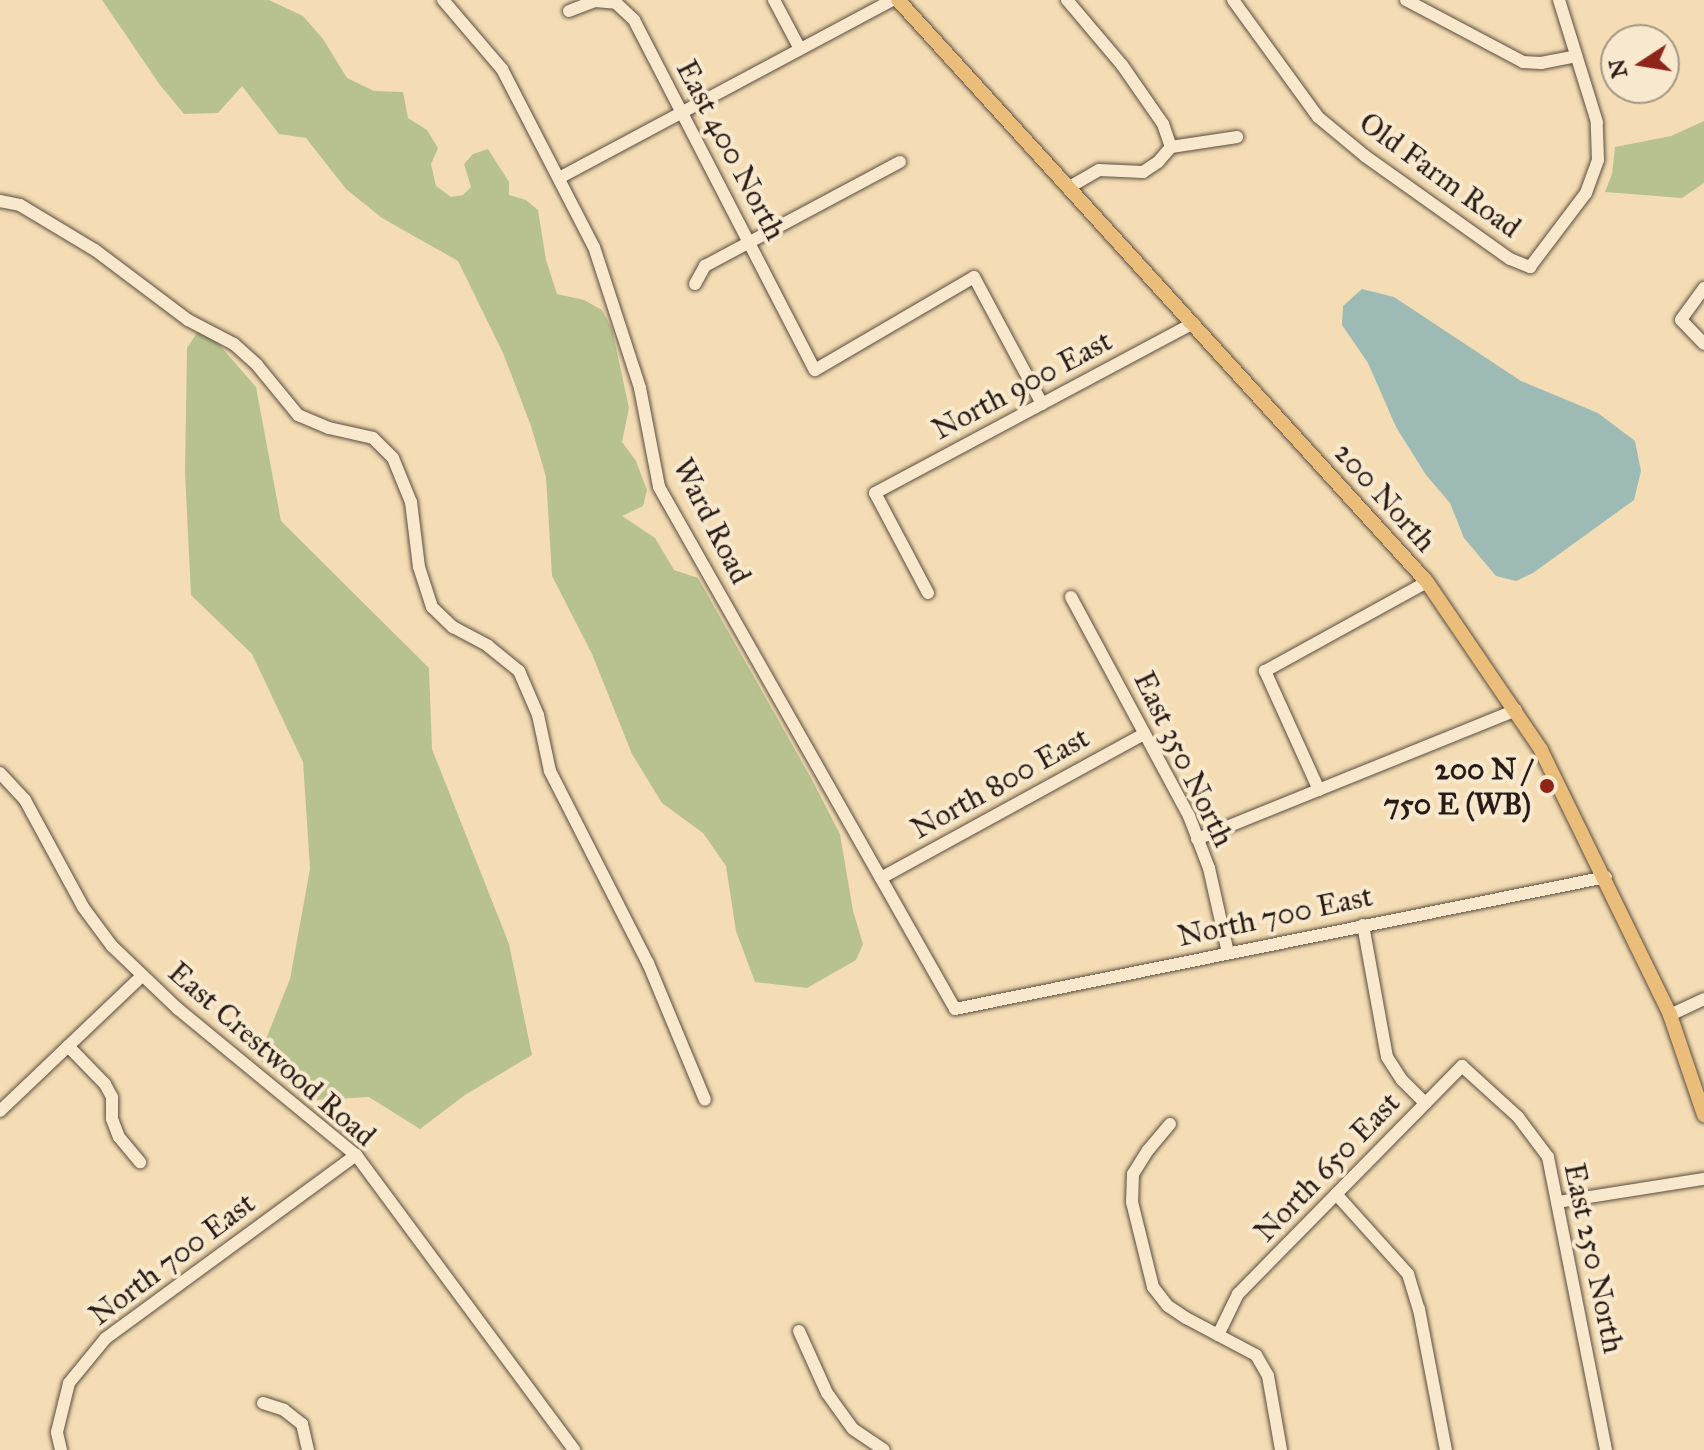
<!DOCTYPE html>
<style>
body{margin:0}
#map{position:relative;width:1704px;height:1450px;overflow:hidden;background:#f4ddb4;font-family:"IM FELL Great Primer",serif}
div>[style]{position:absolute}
.green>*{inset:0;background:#b8c28f}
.water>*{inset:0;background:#9ebab5}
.roads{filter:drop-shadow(0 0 2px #5c4c3f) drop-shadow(0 0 2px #5c4c3f)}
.minor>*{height:12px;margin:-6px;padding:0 6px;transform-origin:6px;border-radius:6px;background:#f8e9ce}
.major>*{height:14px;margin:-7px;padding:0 7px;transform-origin:7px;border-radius:7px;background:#eabe7a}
.dots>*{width:22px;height:22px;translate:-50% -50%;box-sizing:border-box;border:4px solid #f8e9ce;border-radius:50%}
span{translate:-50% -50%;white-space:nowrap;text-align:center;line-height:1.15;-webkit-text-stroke:8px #f8e9ce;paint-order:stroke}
.street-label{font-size:30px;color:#291c18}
.poi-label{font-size:30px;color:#291c18;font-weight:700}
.right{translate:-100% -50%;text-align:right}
.north{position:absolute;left:1600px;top:24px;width:80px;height:80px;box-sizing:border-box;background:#f8e9ce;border:2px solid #a59785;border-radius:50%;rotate:258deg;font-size:22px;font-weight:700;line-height:32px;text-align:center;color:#291c18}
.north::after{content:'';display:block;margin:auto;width:28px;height:36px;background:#8f2418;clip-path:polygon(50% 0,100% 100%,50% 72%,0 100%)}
</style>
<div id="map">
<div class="green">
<i style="clip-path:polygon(102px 0,269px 0,303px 16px,323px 39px,347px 78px,374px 91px,403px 92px,408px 118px,427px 130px,438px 148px,431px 164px,436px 186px,451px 197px,463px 195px,471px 187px,464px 164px,473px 154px,488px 149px,509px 182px,509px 195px,526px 200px,538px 210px,546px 260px,557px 294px,584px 300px,602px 310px,612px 329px,629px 408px,622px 442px,636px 461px,647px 490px,643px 506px,622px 516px,655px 538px,674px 570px,698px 578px,811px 778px,840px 834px,853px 911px,863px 944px,856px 960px,807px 988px,755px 982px,736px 931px,726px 866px,703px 833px,662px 803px,632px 754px,592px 654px,552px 576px,546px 477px,531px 426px,503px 353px,458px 261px,382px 218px,346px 189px,306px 138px,279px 134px,242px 86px,218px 113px,184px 114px,160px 85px)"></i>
<i style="clip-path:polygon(1704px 121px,1704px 183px,1682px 198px,1605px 192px,1612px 174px,1615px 147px,1671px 136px)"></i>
<i style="clip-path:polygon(202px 325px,256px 387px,281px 521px,429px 668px,432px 749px,509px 944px,532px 1055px,465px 1095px,420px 1129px,369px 1097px,315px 1100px,258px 1059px,290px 979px,310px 869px,303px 762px,252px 654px,191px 595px,185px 472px,187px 348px)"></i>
</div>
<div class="water">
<i style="clip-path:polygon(1362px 289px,1394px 297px,1521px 381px,1598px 413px,1635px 441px,1641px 471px,1634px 500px,1533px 573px,1516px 581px,1496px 576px,1464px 538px,1450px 503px,1426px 475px,1396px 427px,1368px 363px,1342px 325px,1343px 306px)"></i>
</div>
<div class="roads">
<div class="minor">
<i style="left:443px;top:0;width:91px;rotate:49.5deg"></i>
<i style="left:502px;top:69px;width:200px;rotate:62.7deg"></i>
<i style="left:594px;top:247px;width:148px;rotate:71.9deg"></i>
<i style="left:640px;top:388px;width:101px;rotate:79.1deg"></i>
<i style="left:659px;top:487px;width:600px;rotate:60.44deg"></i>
<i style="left:955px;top:1009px;width:664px;rotate:-11.46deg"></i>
<i style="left:774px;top:0;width:55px;rotate:62deg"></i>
<i style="left:1067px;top:0;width:85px;rotate:49.8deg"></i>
<i style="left:1122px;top:65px;width:72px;rotate:55.2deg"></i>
<i style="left:1163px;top:124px;width:24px;rotate:71deg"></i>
<i style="left:1171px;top:147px;width:20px;rotate:131deg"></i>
<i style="left:1158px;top:162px;width:18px;rotate:146deg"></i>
<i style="left:1143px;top:172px;width:44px;rotate:-177.4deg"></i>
<i style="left:1099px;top:170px;width:36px;rotate:150deg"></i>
<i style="left:1233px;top:0;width:145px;rotate:54deg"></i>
<i style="left:1318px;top:117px;width:61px;rotate:39.7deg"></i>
<i style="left:1365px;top:156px;width:178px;rotate:35.4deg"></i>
<i style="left:1510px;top:259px;width:22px;rotate:22deg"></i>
<i style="left:1530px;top:267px;width:93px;rotate:-52.9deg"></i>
<i style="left:1586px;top:193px;width:35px;rotate:-70deg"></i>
<i style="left:1598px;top:160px;width:38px;rotate:-92deg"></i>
<i style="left:1597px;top:122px;width:128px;rotate:-107.3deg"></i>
<i style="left:1406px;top:0;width:132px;rotate:27.9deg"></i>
<i style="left:1523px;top:62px;width:18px;rotate:3deg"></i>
<i style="left:1541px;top:63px;width:36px;rotate:-11deg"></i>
<i style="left:569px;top:11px;width:28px;rotate:-21deg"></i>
<i style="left:595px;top:1px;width:21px;rotate:5deg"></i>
<i style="left:616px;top:3px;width:25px;rotate:43deg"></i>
<i style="left:634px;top:20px;width:394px;rotate:62.7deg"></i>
<i style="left:815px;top:370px;width:184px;rotate:-30.3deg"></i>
<i style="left:974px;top:277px;width:144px;rotate:61.8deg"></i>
<i style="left:1171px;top:147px;width:67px;rotate:-8.6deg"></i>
<i style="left:559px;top:178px;width:378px;rotate:-28.1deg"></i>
<i style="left:0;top:201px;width:20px;rotate:11deg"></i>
<i style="left:20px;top:205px;width:87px;rotate:31deg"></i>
<i style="left:95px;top:250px;width:116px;rotate:37deg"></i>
<i style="left:188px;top:320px;width:52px;rotate:27.6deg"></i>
<i style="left:234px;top:344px;width:31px;rotate:42deg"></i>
<i style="left:257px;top:365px;width:65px;rotate:50.6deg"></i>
<i style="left:298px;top:415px;width:34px;rotate:23deg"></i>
<i style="left:329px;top:428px;width:45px;rotate:12.8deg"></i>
<i style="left:373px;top:438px;width:28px;rotate:45deg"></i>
<i style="left:393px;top:458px;width:48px;rotate:67.8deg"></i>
<i style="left:411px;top:502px;width:65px;rotate:83deg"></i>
<i style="left:419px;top:567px;width:42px;rotate:72deg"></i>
<i style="left:432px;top:607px;width:29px;rotate:44deg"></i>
<i style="left:453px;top:627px;width:40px;rotate:28deg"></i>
<i style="left:488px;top:646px;width:40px;rotate:39deg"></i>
<i style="left:519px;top:671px;width:48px;rotate:66.6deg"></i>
<i style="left:538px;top:715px;width:57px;rotate:77.9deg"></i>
<i style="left:550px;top:771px;width:216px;rotate:63deg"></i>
<i style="left:648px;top:963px;width:148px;rotate:67.4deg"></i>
<i style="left:695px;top:284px;width:21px;rotate:-61deg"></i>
<i style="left:705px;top:266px;width:221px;rotate:-28.1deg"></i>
<i style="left:1704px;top:288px;width:39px;rotate:126deg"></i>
<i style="left:1681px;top:320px;width:33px;rotate:46deg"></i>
<i style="left:928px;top:593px;width:113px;rotate:-117.9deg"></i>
<i style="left:875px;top:493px;width:361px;rotate:-28.1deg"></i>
<i style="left:1071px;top:597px;width:249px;rotate:61.7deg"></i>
<i style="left:1189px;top:816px;width:56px;rotate:69deg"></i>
<i style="left:1209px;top:868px;width:87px;rotate:77.4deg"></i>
<i style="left:0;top:773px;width:37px;rotate:47deg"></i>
<i style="left:25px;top:800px;width:122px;rotate:61.5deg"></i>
<i style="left:83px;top:907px;width:49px;rotate:53.4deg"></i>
<i style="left:112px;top:946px;width:91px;rotate:43.7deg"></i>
<i style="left:178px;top:1009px;width:230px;rotate:39.4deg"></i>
<i style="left:356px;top:1155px;width:367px;rotate:53.5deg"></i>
<i style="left:1319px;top:790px;width:131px;rotate:-114.4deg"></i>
<i style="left:1265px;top:671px;width:185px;rotate:-28.8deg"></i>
<i style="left:1197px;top:839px;width:344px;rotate:-22deg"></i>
<i style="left:881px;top:878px;width:300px;rotate:-28.7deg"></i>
<i style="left:1363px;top:925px;width:134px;rotate:79.7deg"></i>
<i style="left:1387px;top:1057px;width:27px;rotate:57deg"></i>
<i style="left:1402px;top:1080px;width:33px;rotate:45deg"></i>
<i style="left:1670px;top:1015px;width:38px;rotate:-25deg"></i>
<i style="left:68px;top:1046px;width:53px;rotate:45.8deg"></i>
<i style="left:105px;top:1084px;width:15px;rotate:62deg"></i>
<i style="left:112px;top:1097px;width:22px;rotate:90deg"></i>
<i style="left:112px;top:1119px;width:19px;rotate:69deg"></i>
<i style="left:119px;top:1137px;width:33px;rotate:50deg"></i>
<i style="left:0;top:1111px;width:196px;rotate:-43.6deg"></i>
<i style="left:1170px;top:1124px;width:34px;rotate:130deg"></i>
<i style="left:1148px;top:1150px;width:28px;rotate:122deg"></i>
<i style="left:1133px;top:1174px;width:28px;rotate:92deg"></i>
<i style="left:1132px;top:1202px;width:88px;rotate:76.1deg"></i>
<i style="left:1153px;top:1287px;width:24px;rotate:52deg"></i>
<i style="left:1168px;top:1306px;width:22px;rotate:34deg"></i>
<i style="left:1186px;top:1318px;width:79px;rotate:27.9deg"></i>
<i style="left:1256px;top:1355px;width:24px;rotate:60deg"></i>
<i style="left:1268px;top:1376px;width:75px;rotate:80deg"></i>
<i style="left:1336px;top:1194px;width:108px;rotate:48deg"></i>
<i style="left:1408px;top:1274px;width:37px;rotate:73deg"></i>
<i style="left:1419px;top:1309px;width:144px;rotate:79.2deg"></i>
<i style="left:1558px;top:1202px;width:148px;rotate:-9deg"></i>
<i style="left:799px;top:1331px;width:68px;rotate:65.7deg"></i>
<i style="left:827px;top:1393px;width:44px;rotate:54.2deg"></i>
<i style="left:853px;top:1429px;width:37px;rotate:34deg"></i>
<i style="left:1218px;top:1335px;width:46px;rotate:-64deg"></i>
<i style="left:1238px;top:1294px;width:320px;rotate:-45.5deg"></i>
<i style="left:1462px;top:1066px;width:76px;rotate:42.3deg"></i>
<i style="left:1518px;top:1117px;width:50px;rotate:53.1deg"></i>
<i style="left:1548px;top:1157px;width:299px;rotate:78.8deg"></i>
<i style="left:263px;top:1403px;width:22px;rotate:18deg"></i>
<i style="left:284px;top:1410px;width:23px;rotate:38deg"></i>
<i style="left:302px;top:1424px;width:27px;rotate:77deg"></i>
<i style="left:61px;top:1450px;width:18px;rotate:-103deg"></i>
<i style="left:57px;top:1432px;width:50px;rotate:-76.2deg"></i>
<i style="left:69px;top:1383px;width:58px;rotate:-50.6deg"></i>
<i style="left:106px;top:1338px;width:310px;rotate:-36.2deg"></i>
</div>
<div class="major">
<i style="left:898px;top:0;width:786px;rotate:47.73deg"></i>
<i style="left:1427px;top:582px;width:203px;rotate:55.8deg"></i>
<i style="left:1541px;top:750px;width:295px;rotate:64deg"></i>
<i style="left:1670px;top:1015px;width:106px;rotate:71.2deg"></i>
</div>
</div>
<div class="dots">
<i style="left:1547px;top:786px;background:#8f2418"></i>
</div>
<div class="street-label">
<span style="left:731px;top:150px;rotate:62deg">East 400 North</span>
<span style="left:1440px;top:175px;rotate:36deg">Old Farm Road</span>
<span style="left:1022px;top:385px;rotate:-28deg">North 900 East</span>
<span style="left:1385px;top:497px;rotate:48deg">200 North</span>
<span style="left:712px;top:521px;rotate:63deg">Ward Road</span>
<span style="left:1184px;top:759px;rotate:64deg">East 350 North</span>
<span style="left:1000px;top:783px;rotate:-29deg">North 800 East</span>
<span style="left:1275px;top:916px;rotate:-12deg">North 700 East</span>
<span style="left:272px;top:1054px;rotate:41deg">East Crestwood Road</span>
<span style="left:1327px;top:1167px;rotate:-46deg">North 650 East</span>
<span style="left:1594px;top:1258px;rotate:78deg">East 250 North</span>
<span style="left:172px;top:1259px;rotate:-37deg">North 700 East</span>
</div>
<div class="poi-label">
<span class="right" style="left:1531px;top:786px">200 N /<br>750 E (WB)</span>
</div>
<div class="north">N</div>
</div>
